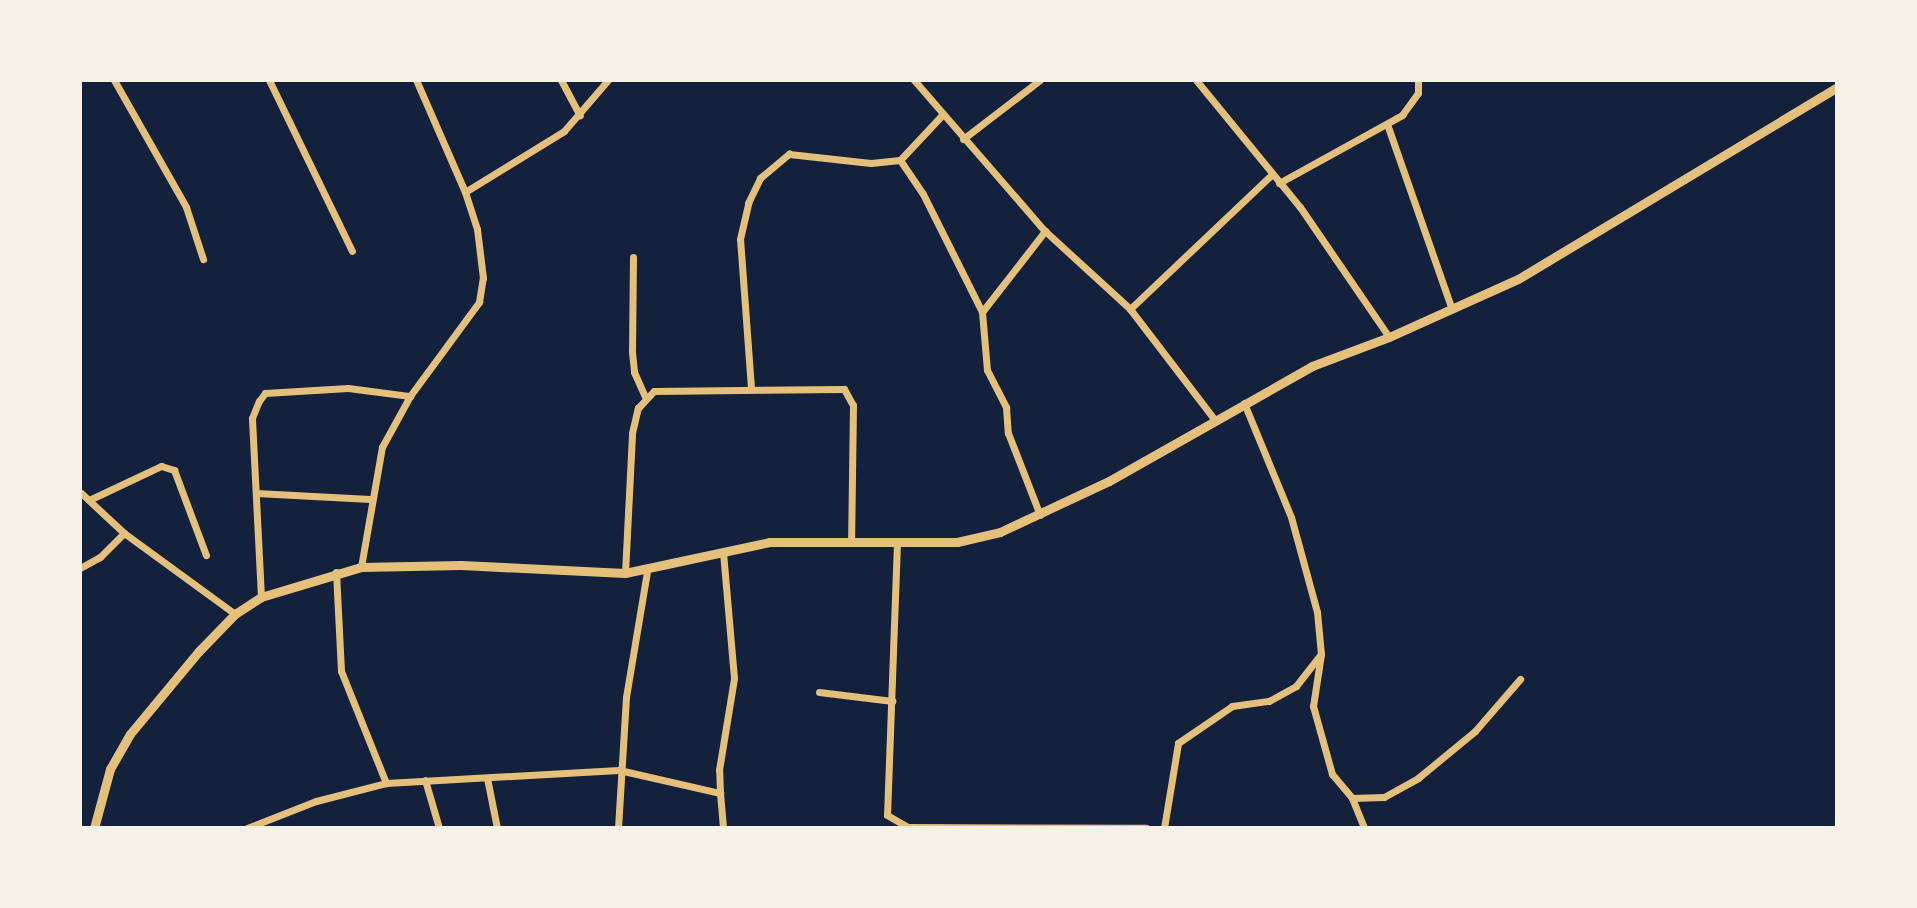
<!DOCTYPE html>
<style>
body{margin:0}
#map{position:relative;width:1917px;height:908px;overflow:hidden;background:#14213d;font-family:"Fira Sans",sans-serif}
div>[style]{position:absolute}
.minor>*{height:7px;margin:-3.5px;padding:0 3.5px;transform-origin:3.5px;border-radius:3.5px;background:#e5c07b}
.tertiary>*{height:9px;margin:-4.5px;padding:0 4.5px;transform-origin:4.5px;border-radius:4.5px;background:#e5c07b}
span{translate:-50% -50%;white-space:nowrap;text-align:center;line-height:1.15;-webkit-text-stroke:5px #f6f1e7;paint-order:stroke}
.frame{position:absolute;inset:0;border:82px solid #f6f1e7;pointer-events:none}
</style>
<div id="map">
<div class="minor">
<i style="left:114px;top:80px;width:146px;rotate:60.4deg"></i>
<i style="left:186px;top:207px;width:55px;rotate:71.9deg"></i>
<i style="left:269px;top:80px;width:190px;rotate:64.1deg"></i>
<i style="left:561px;top:80px;width:40px;rotate:62deg"></i>
<i style="left:914px;top:80px;width:200px;rotate:49.1deg"></i>
<i style="left:1045px;top:231px;width:115px;rotate:42.5deg"></i>
<i style="left:1130px;top:309px;width:138px;rotate:52.6deg"></i>
<i style="left:1196px;top:80px;width:164px;rotate:50.7deg"></i>
<i style="left:1300px;top:207px;width:158px;rotate:55.6deg"></i>
<i style="left:1387px;top:124px;width:194px;rotate:70.7deg"></i>
<i style="left:963px;top:139px;width:97px;rotate:-37.5deg"></i>
<i style="left:900px;top:160px;width:41px;rotate:55.9deg"></i>
<i style="left:923px;top:194px;width:132px;rotate:63.4deg"></i>
<i style="left:982px;top:312px;width:58px;rotate:85.1deg"></i>
<i style="left:987px;top:370px;width:42px;rotate:62.8deg"></i>
<i style="left:1006px;top:407px;width:26px;rotate:86deg"></i>
<i style="left:1008px;top:433px;width:88px;rotate:68.7deg"></i>
<i style="left:1279px;top:183px;width:141px;rotate:-28.9deg"></i>
<i style="left:1402px;top:115px;width:27px;rotate:-54deg"></i>
<i style="left:1418px;top:93px;width:13px;rotate:-90deg"></i>
<i style="left:465px;top:192px;width:116px;rotate:-31.6deg"></i>
<i style="left:564px;top:131px;width:67px;rotate:-49.2deg"></i>
<i style="left:633px;top:257px;width:95px;rotate:90.6deg"></i>
<i style="left:632px;top:352px;width:20px;rotate:84deg"></i>
<i style="left:634px;top:372px;width:27px;rotate:66deg"></i>
<i style="left:1130px;top:309px;width:195px;rotate:-43.5deg"></i>
<i style="left:982px;top:312px;width:103px;rotate:-52.1deg"></i>
<i style="left:751px;top:388px;width:149px;rotate:-94.2deg"></i>
<i style="left:740px;top:239px;width:37px;rotate:-77deg"></i>
<i style="left:748px;top:203px;width:28px;rotate:-64deg"></i>
<i style="left:760px;top:178px;width:38px;rotate:-40deg"></i>
<i style="left:789px;top:154px;width:82px;rotate:6.3deg"></i>
<i style="left:871px;top:163px;width:29px;rotate:-6deg"></i>
<i style="left:900px;top:160px;width:63px;rotate:-46.9deg"></i>
<i style="left:1244px;top:403px;width:123px;rotate:67.6deg"></i>
<i style="left:1291px;top:517px;width:98px;rotate:74.7deg"></i>
<i style="left:1317px;top:612px;width:42px;rotate:84.6deg"></i>
<i style="left:1321px;top:654px;width:53px;rotate:98.7deg"></i>
<i style="left:1313px;top:706px;width:71px;rotate:74.4deg"></i>
<i style="left:1332px;top:774px;width:31px;rotate:50deg"></i>
<i style="left:1352px;top:798px;width:32px;rotate:68deg"></i>
<i style="left:80px;top:492px;width:60px;rotate:43deg"></i>
<i style="left:124px;top:533px;width:137px;rotate:36.1deg"></i>
<i style="left:256px;top:493px;width:114px;rotate:3deg"></i>
<i style="left:89px;top:500px;width:80px;rotate:-25.3deg"></i>
<i style="left:161px;top:466px;width:14px;rotate:17deg"></i>
<i style="left:174px;top:470px;width:91px;rotate:69.4deg"></i>
<i style="left:897px;top:543px;width:272px;rotate:92.1deg"></i>
<i style="left:887px;top:815px;width:24px;rotate:30deg"></i>
<i style="left:908px;top:827px;width:238px;rotate:0.2deg"></i>
<i style="left:361px;top:567px;width:122px;rotate:-80.1deg"></i>
<i style="left:382px;top:447px;width:58px;rotate:-61.2deg"></i>
<i style="left:410px;top:396px;width:117px;rotate:-53.7deg"></i>
<i style="left:479px;top:302px;width:24px;rotate:-81deg"></i>
<i style="left:483px;top:278px;width:49px;rotate:-97deg"></i>
<i style="left:477px;top:229px;width:39px;rotate:-108deg"></i>
<i style="left:465px;top:192px;width:122px;rotate:-113.6deg"></i>
<i style="left:80px;top:568px;width:23px;rotate:-29deg"></i>
<i style="left:100px;top:557px;width:34px;rotate:-45deg"></i>
<i style="left:336px;top:572px;width:99px;rotate:87.1deg"></i>
<i style="left:341px;top:671px;width:121px;rotate:68.1deg"></i>
<i style="left:625px;top:573px;width:140px;rotate:-87.1deg"></i>
<i style="left:632px;top:433px;width:26px;rotate:-77deg"></i>
<i style="left:638px;top:408px;width:23px;rotate:-47deg"></i>
<i style="left:654px;top:391px;width:190px;rotate:-0.6deg"></i>
<i style="left:844px;top:389px;width:18px;rotate:61deg"></i>
<i style="left:853px;top:405px;width:138px;rotate:90.8deg"></i>
<i style="left:261px;top:597px;width:179px;rotate:-92.9deg"></i>
<i style="left:252px;top:418px;width:18px;rotate:-68deg"></i>
<i style="left:259px;top:401px;width:10px;rotate:-53deg"></i>
<i style="left:265px;top:393px;width:83px;rotate:-3.4deg"></i>
<i style="left:348px;top:388px;width:63px;rotate:7.4deg"></i>
<i style="left:819px;top:692px;width:74px;rotate:7deg"></i>
<i style="left:487px;top:778px;width:51px;rotate:78.7deg"></i>
<i style="left:425px;top:780px;width:50px;rotate:73.7deg"></i>
<i style="left:720px;top:793px;width:35px;rotate:85deg"></i>
<i style="left:1352px;top:798px;width:32px;rotate:-2deg"></i>
<i style="left:1384px;top:797px;width:39px;rotate:-29deg"></i>
<i style="left:1418px;top:778px;width:74px;rotate:-39.5deg"></i>
<i style="left:1475px;top:731px;width:69px;rotate:-49.1deg"></i>
<i style="left:247px;top:828px;width:74px;rotate:-21.4deg"></i>
<i style="left:316px;top:801px;width:72px;rotate:-14.4deg"></i>
<i style="left:386px;top:783px;width:233px;rotate:-3.2deg"></i>
<i style="left:619px;top:770px;width:104px;rotate:12.8deg"></i>
<i style="left:720px;top:793px;width:23px;rotate:-92deg"></i>
<i style="left:719px;top:770px;width:93px;rotate:-80.7deg"></i>
<i style="left:734px;top:678px;width:127px;rotate:-95deg"></i>
<i style="left:618px;top:828px;width:131px;rotate:-86.5deg"></i>
<i style="left:626px;top:697px;width:128px;rotate:-80.5deg"></i>
<i style="left:1164px;top:828px;width:86px;rotate:-80.6deg"></i>
<i style="left:1178px;top:743px;width:65px;rotate:-34.4deg"></i>
<i style="left:1232px;top:706px;width:37px;rotate:-8deg"></i>
<i style="left:1269px;top:701px;width:31px;rotate:-29deg"></i>
<i style="left:1296px;top:686px;width:39px;rotate:-52deg"></i>
</div>
<div class="tertiary">
<i style="left:94px;top:828px;width:61px;rotate:-74.8deg"></i>
<i style="left:110px;top:769px;width:40px;rotate:-60.3deg"></i>
<i style="left:130px;top:734px;width:108px;rotate:-50.3deg"></i>
<i style="left:199px;top:651px;width:52px;rotate:-45.8deg"></i>
<i style="left:235px;top:614px;width:31px;rotate:-33deg"></i>
<i style="left:261px;top:597px;width:104px;rotate:-16.7deg"></i>
<i style="left:361px;top:567px;width:100px;rotate:-1.1deg"></i>
<i style="left:461px;top:565px;width:164px;rotate:2.8deg"></i>
<i style="left:625px;top:573px;width:148px;rotate:-12.1deg"></i>
<i style="left:770px;top:542px;width:187px"></i>
<i style="left:957px;top:542px;width:44px;rotate:-13.1deg"></i>
<i style="left:1000px;top:532px;width:120px;rotate:-25.1deg"></i>
<i style="left:1109px;top:481px;width:233px;rotate:-29.5deg"></i>
<i style="left:1312px;top:366px;width:82px;rotate:-20.6deg"></i>
<i style="left:1389px;top:337px;width:141px;rotate:-24.2deg"></i>
<i style="left:1518px;top:279px;width:371px;rotate:-31deg"></i>
</div>
<div class="frame"></div>
</div>
